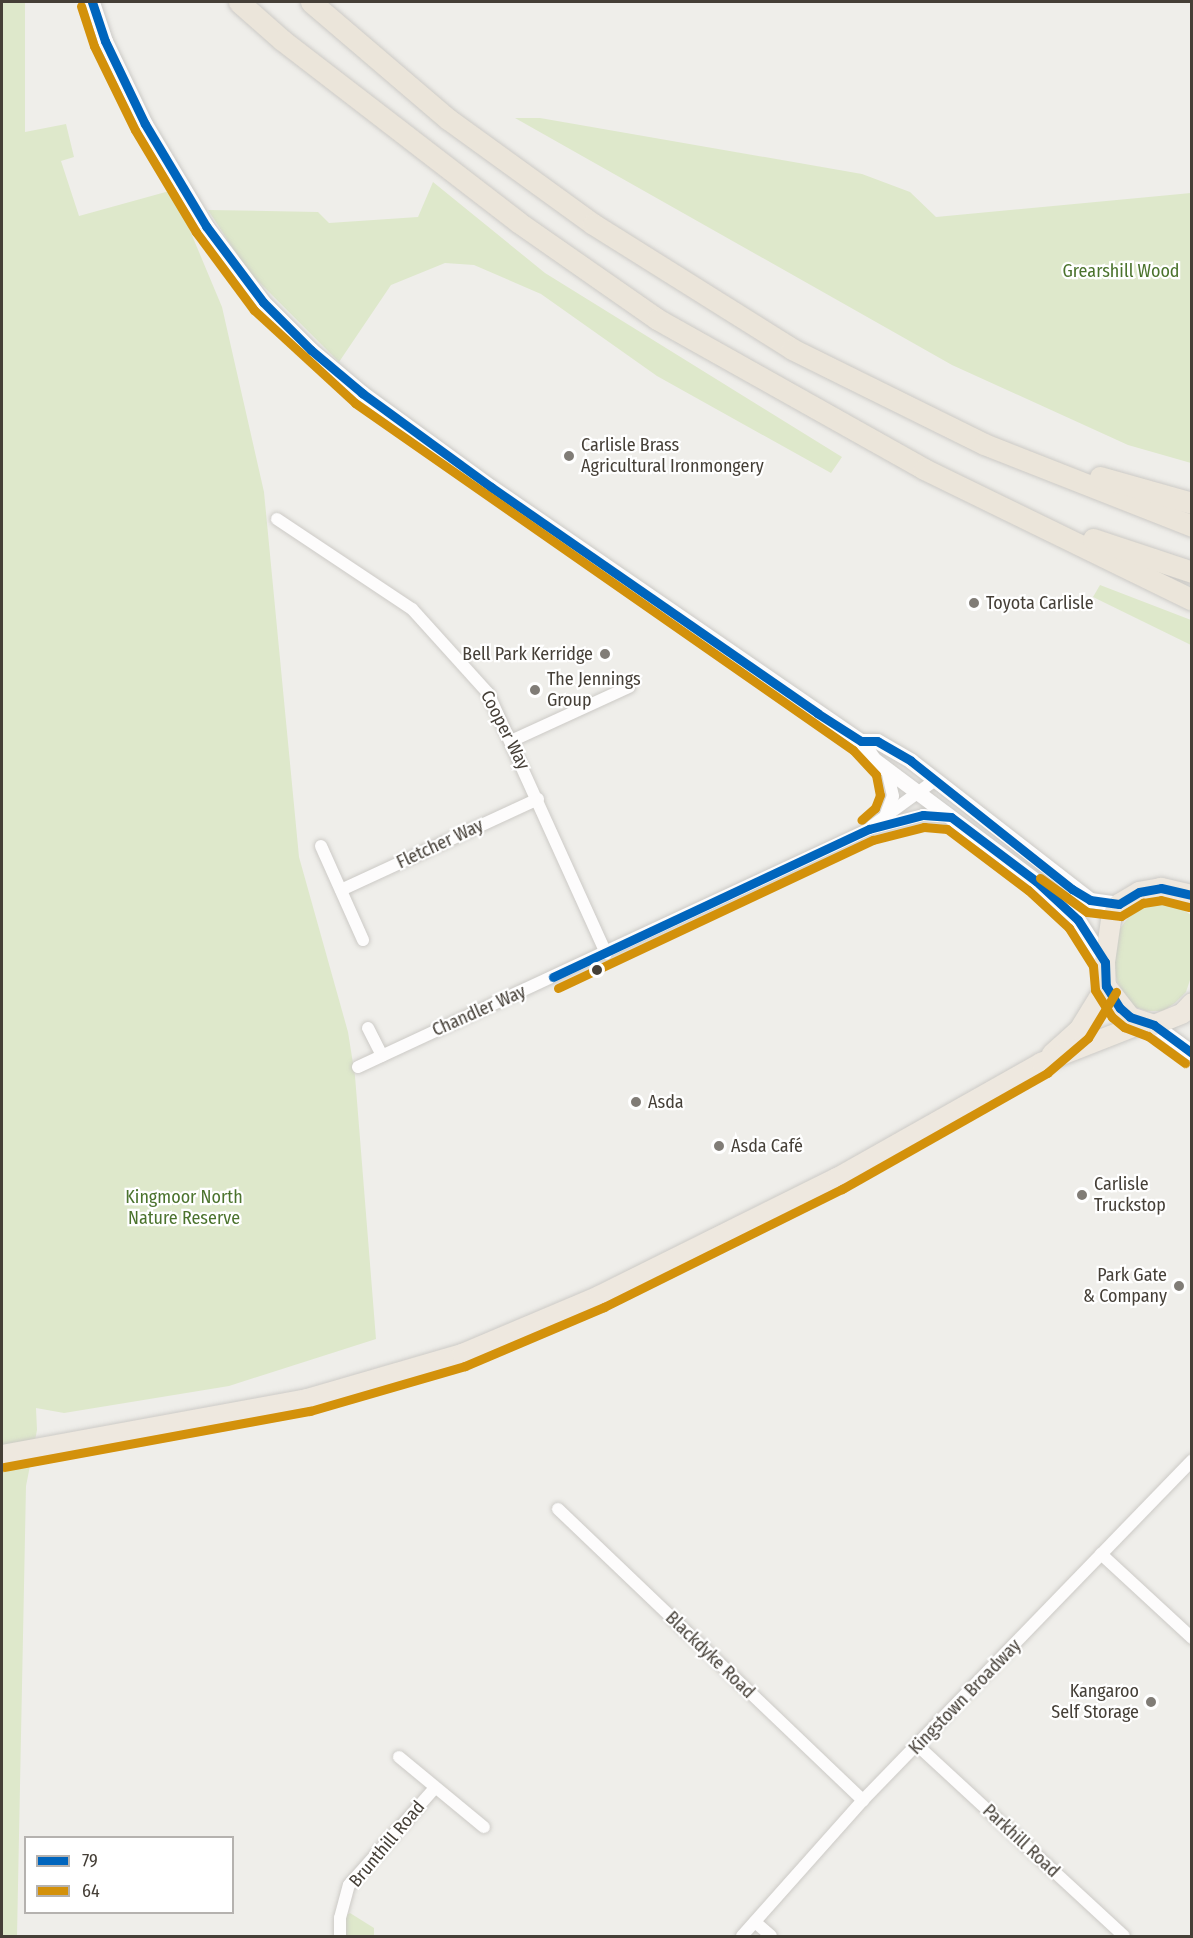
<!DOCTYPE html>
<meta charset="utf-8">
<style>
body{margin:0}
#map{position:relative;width:1193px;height:1938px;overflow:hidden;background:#efeeea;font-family:"Fira Sans Condensed",sans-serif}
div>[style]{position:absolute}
.green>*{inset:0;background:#dee8cb}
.roads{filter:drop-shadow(0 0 2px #cccac6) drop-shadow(0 0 2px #cccac6)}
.minor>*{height:12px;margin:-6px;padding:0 6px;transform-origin:6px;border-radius:6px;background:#fdfcfc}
.tertiary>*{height:15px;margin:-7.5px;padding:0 7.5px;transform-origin:7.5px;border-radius:7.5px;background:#fdfcfc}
.trunk>*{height:20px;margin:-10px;padding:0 10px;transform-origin:10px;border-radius:10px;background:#eee8df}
.motorway>*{height:21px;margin:-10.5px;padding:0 10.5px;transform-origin:10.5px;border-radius:10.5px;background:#ebe5da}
.bus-1>*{height:9px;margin:-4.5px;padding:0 4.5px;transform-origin:4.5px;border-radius:4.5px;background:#0065bd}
.bus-2>*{height:9px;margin:-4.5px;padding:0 4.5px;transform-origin:4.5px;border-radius:4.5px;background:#d3910b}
.dots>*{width:16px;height:16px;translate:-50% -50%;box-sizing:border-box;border:3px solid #fff;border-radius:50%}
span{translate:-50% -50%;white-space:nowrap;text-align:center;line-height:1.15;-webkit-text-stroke:4.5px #fff;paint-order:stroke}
.park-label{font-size:18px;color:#4b732d}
.poi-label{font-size:18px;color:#453f37}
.left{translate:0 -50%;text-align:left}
.right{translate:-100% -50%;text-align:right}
.street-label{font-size:18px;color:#453f37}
.frame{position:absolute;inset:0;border:3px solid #453f37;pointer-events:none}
.legend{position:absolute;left:24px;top:1836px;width:210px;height:78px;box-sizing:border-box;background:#fff;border:2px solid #b5b2af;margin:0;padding:8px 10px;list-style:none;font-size:18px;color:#453f37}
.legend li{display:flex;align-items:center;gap:12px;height:30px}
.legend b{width:30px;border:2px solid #b5b2af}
</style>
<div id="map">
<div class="green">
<i style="clip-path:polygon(2px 2px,25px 2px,25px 132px,66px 124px,74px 157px,61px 161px,79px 216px,173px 190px,222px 307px,264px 492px,299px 857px,348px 1032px,355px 1076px,376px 1339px,229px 1386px,64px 1413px,36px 1408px,37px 1430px,26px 1486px,17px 1936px,2px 1936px)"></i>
<i style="clip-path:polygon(515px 118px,540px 118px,862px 174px,910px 192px,936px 217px,1191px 193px,1191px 463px,1128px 445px,952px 365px)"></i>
<i style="clip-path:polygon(433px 182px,545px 273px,842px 457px,831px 473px,657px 376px,541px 294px,474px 265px,445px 263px,391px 285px,339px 362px,248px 271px,208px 210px,318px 212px,329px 223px,418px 217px)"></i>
<i style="clip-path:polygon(1100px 585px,1191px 620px,1191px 645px,1093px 597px)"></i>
<i style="clip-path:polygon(1168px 900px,1191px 915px,1191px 977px,1186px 992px,1175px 1003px,1163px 1011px,1147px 1011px,1132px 1006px,1118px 983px,1114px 971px,1117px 933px,1135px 908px,1150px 901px)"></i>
<i style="clip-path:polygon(350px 1913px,374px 1928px,374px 1936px,344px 1936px,346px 1915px)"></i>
</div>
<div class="roads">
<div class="minor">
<i style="left:277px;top:519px;width:162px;rotate:33.7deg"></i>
<i style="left:412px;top:609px;width:113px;rotate:47.9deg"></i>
<i style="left:488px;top:693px;width:286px;rotate:65.6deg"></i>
<i style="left:511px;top:741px;width:130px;rotate:-24.6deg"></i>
<i style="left:886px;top:814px;width:19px;rotate:-69deg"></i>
<i style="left:893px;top:796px;width:28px;rotate:-103deg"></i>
<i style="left:872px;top:826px;width:78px;rotate:-36.1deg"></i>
<i style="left:321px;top:846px;width:103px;rotate:65.9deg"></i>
<i style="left:341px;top:890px;width:217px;rotate:-24.8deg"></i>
<i style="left:368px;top:1028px;width:31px;rotate:63deg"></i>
<i style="left:358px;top:1067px;width:564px;rotate:-24.97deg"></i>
<i style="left:869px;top:829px;width:56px;rotate:-14.5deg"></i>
<i style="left:923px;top:815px;width:28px;rotate:4deg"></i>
<i style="left:558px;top:1509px;width:422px;rotate:43.7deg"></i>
<i style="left:1101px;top:1554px;width:124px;rotate:42.7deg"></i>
<i style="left:918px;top:1746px;width:280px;rotate:42.7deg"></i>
<i style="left:399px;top:1757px;width:110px;rotate:39.5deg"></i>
<i style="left:755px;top:1922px;width:21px;rotate:41deg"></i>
<i style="left:340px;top:1936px;width:18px;rotate:-90deg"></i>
<i style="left:340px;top:1918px;width:34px;rotate:-75deg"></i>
<i style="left:349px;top:1885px;width:128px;rotate:-48.5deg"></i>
<i style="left:742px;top:1936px;width:182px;rotate:-48.3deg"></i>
<i style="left:863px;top:1800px;width:473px;rotate:-45.9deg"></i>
</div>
<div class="tertiary">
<i style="left:92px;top:2px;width:41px;rotate:71.6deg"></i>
<i style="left:105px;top:41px;width:92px;rotate:64.3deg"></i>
<i style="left:145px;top:124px;width:119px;rotate:59.1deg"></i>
<i style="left:206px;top:226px;width:95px;rotate:53.1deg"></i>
<i style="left:263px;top:302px;width:68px;rotate:45deg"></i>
<i style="left:311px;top:350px;width:67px;rotate:40.1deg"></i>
<i style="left:362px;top:393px;width:160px;rotate:36.1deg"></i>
<i style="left:491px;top:487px;width:449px;rotate:34.5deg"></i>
<i style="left:861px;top:741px;width:22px;rotate:56deg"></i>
<i style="left:873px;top:759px;width:204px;rotate:36.8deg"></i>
<i style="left:1036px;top:881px;width:57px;rotate:42.9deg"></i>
<i style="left:1078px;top:920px;width:50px;rotate:57.3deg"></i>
<i style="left:861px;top:741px;width:16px"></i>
<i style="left:877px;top:741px;width:39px;rotate:30deg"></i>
<i style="left:911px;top:761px;width:227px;rotate:37.8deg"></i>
<i style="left:1090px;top:900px;width:29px;rotate:8deg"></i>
<i style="left:1154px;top:1025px;width:47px;rotate:36.4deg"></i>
</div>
<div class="trunk">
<i style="left:1192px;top:895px;width:32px;rotate:-167deg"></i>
<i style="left:1161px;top:888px;width:22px;rotate:170deg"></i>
<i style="left:1139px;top:892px;width:23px;rotate:149deg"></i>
<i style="left:1119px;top:904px;width:18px;rotate:117deg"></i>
<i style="left:1111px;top:920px;width:42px;rotate:98.1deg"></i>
<i style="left:1105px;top:962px;width:24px;rotate:88deg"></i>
<i style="left:1106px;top:986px;width:39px;rotate:52deg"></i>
<i style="left:1130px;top:1017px;width:25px;rotate:18deg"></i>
<i style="left:1154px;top:1025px;width:31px;rotate:-22deg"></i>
<i style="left:1183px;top:1013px;width:13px;rotate:-48deg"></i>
<i style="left:1052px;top:1054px;width:36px;rotate:-42deg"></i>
<i style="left:1079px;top:1030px;width:52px;rotate:-58.5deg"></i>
<i style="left:2px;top:1455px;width:310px;rotate:-10.4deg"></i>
<i style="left:307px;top:1399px;width:161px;rotate:-16.2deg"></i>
<i style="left:462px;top:1354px;width:149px;rotate:-22.9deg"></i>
<i style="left:599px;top:1296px;width:266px;rotate:-26.4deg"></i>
<i style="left:837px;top:1178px;width:234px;rotate:-29.4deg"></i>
<i style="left:1041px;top:1063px;width:110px;rotate:-21.4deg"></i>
</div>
<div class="motorway">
<i style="left:239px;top:2px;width:57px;rotate:41.5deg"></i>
<i style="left:282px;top:40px;width:298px;rotate:37.6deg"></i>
<i style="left:518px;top:222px;width:169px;rotate:34.9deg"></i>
<i style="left:657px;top:319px;width:306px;rotate:29.3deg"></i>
<i style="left:924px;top:469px;width:298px;rotate:26deg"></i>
<i style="left:311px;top:2px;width:180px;rotate:40.5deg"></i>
<i style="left:448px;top:119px;width:179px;rotate:35.9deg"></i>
<i style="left:593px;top:224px;width:235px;rotate:32.1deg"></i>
<i style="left:792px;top:349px;width:214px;rotate:26.3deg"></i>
<i style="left:984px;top:444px;width:224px;rotate:21.5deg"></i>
<i style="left:1100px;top:477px;width:96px;rotate:15.8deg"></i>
<i style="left:1093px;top:539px;width:104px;rotate:18.4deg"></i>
</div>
</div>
<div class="bus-1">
<i style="left:92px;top:2px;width:41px;rotate:71.6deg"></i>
<i style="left:105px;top:41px;width:92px;rotate:64.3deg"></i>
<i style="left:145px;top:124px;width:119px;rotate:59.1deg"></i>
<i style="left:206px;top:226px;width:95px;rotate:53.1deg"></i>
<i style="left:263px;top:302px;width:68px;rotate:45deg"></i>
<i style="left:311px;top:350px;width:67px;rotate:40.1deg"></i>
<i style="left:362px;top:393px;width:160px;rotate:36.1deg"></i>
<i style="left:491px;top:487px;width:397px;rotate:34.7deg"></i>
<i style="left:817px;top:713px;width:52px;rotate:32.5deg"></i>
<i style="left:861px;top:741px;width:16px"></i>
<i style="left:877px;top:741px;width:39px;rotate:30deg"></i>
<i style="left:911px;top:761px;width:206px;rotate:38.5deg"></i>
<i style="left:1072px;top:889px;width:21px;rotate:31deg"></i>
<i style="left:1090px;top:900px;width:29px;rotate:8deg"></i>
<i style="left:1119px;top:904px;width:23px;rotate:-31deg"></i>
<i style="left:1139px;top:892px;width:22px;rotate:-10deg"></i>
<i style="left:1161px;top:888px;width:32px;rotate:13deg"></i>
<i style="left:553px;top:977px;width:349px;rotate:-25.1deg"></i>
<i style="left:869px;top:829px;width:56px;rotate:-14.5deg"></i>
<i style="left:923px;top:815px;width:28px;rotate:4deg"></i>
<i style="left:951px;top:817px;width:106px;rotate:37deg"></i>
<i style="left:1036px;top:881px;width:57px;rotate:42.9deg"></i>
<i style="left:1078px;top:920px;width:50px;rotate:57.3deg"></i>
<i style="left:1105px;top:962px;width:24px;rotate:88deg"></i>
<i style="left:1106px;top:986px;width:26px;rotate:58deg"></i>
<i style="left:1120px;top:1008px;width:13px;rotate:42deg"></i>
<i style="left:1130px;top:1017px;width:25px;rotate:18deg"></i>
<i style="left:1154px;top:1025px;width:47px;rotate:36.4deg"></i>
</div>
<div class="bus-2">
<i style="left:81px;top:6px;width:42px;rotate:72deg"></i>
<i style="left:94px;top:46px;width:93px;rotate:64deg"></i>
<i style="left:135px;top:130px;width:119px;rotate:59.1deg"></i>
<i style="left:196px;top:232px;width:97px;rotate:53.4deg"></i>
<i style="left:254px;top:310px;width:137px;rotate:42.6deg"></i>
<i style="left:355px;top:403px;width:607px;rotate:34.87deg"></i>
<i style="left:853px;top:750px;width:34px;rotate:47deg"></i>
<i style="left:876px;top:775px;width:20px;rotate:79deg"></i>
<i style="left:880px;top:795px;width:14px;rotate:111deg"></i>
<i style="left:875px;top:808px;width:18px;rotate:139deg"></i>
<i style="left:1040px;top:878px;width:58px;rotate:35.9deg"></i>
<i style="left:1087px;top:912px;width:34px;rotate:7deg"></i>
<i style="left:1121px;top:916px;width:26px;rotate:-31deg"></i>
<i style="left:1143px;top:903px;width:18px;rotate:-9deg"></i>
<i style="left:1161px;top:900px;width:29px;rotate:14deg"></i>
<i style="left:558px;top:988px;width:348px;rotate:-25.2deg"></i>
<i style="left:873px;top:840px;width:53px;rotate:-14.3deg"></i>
<i style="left:924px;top:827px;width:23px;rotate:5deg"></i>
<i style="left:947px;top:829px;width:101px;rotate:37deg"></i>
<i style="left:1028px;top:890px;width:56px;rotate:42.8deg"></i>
<i style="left:1069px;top:928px;width:45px;rotate:57.7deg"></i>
<i style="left:1093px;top:966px;width:24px;rotate:85deg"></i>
<i style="left:1095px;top:990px;width:32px;rotate:58deg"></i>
<i style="left:1112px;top:1017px;width:16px;rotate:40deg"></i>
<i style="left:1124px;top:1027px;width:26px;rotate:21deg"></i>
<i style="left:1148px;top:1036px;width:46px;rotate:36.1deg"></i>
<i style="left:4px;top:1467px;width:311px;rotate:-10.4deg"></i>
<i style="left:310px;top:1411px;width:161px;rotate:-16.2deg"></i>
<i style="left:465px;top:1366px;width:151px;rotate:-23deg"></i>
<i style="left:604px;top:1307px;width:266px;rotate:-26.4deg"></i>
<i style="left:842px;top:1189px;width:236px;rotate:-29.5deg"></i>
<i style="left:1047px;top:1073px;width:54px;rotate:-40.5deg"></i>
<i style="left:1088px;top:1038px;width:54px;rotate:-58.7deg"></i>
</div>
<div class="dots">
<i style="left:569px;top:456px;background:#807c76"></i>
<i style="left:974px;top:603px;background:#807c76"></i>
<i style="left:605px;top:654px;background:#807c76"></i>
<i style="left:535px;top:690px;background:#807c76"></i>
<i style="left:597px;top:970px;background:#453f37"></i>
<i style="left:636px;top:1102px;background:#807c76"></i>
<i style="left:719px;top:1146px;background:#807c76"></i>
<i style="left:1082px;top:1195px;background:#807c76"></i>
<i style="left:1179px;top:1286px;background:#807c76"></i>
<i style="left:1151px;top:1702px;background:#807c76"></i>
</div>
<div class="park-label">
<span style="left:1121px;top:271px">Grearshill Wood</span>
<span style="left:184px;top:1208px">Kingmoor North<br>Nature Reserve</span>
</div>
<div class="poi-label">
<span class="left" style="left:581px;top:456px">Carlisle Brass<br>Agricultural Ironmongery</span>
<span class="left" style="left:986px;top:603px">Toyota Carlisle</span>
<span class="right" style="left:593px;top:654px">Bell Park Kerridge</span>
<span class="left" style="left:547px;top:690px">The Jennings<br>Group</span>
<span class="left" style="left:648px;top:1102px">Asda</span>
<span class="left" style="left:731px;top:1146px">Asda Café</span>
<span class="left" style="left:1094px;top:1195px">Carlisle<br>Truckstop</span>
<span class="right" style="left:1167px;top:1286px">Park Gate<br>&amp; Company</span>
<span class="right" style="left:1139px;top:1702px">Kangaroo<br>Self Storage</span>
</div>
<div class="street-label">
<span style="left:505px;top:730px;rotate:63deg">Cooper Way</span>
<span style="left:440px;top:844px;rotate:-25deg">Fletcher Way</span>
<span style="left:479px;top:1011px;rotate:-24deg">Chandler Way</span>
<span style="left:710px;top:1655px;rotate:44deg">Blackdyke Road</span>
<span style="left:965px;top:1697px;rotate:-46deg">Kingstown Broadway</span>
<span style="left:1021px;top:1841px;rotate:43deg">Parkhill Road</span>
<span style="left:387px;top:1844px;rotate:-50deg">Brunthill Road</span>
</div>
<div class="frame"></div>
<ul class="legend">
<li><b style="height:8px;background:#0065bd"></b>79</li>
<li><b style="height:8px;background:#d3910b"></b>64</li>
</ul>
</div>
